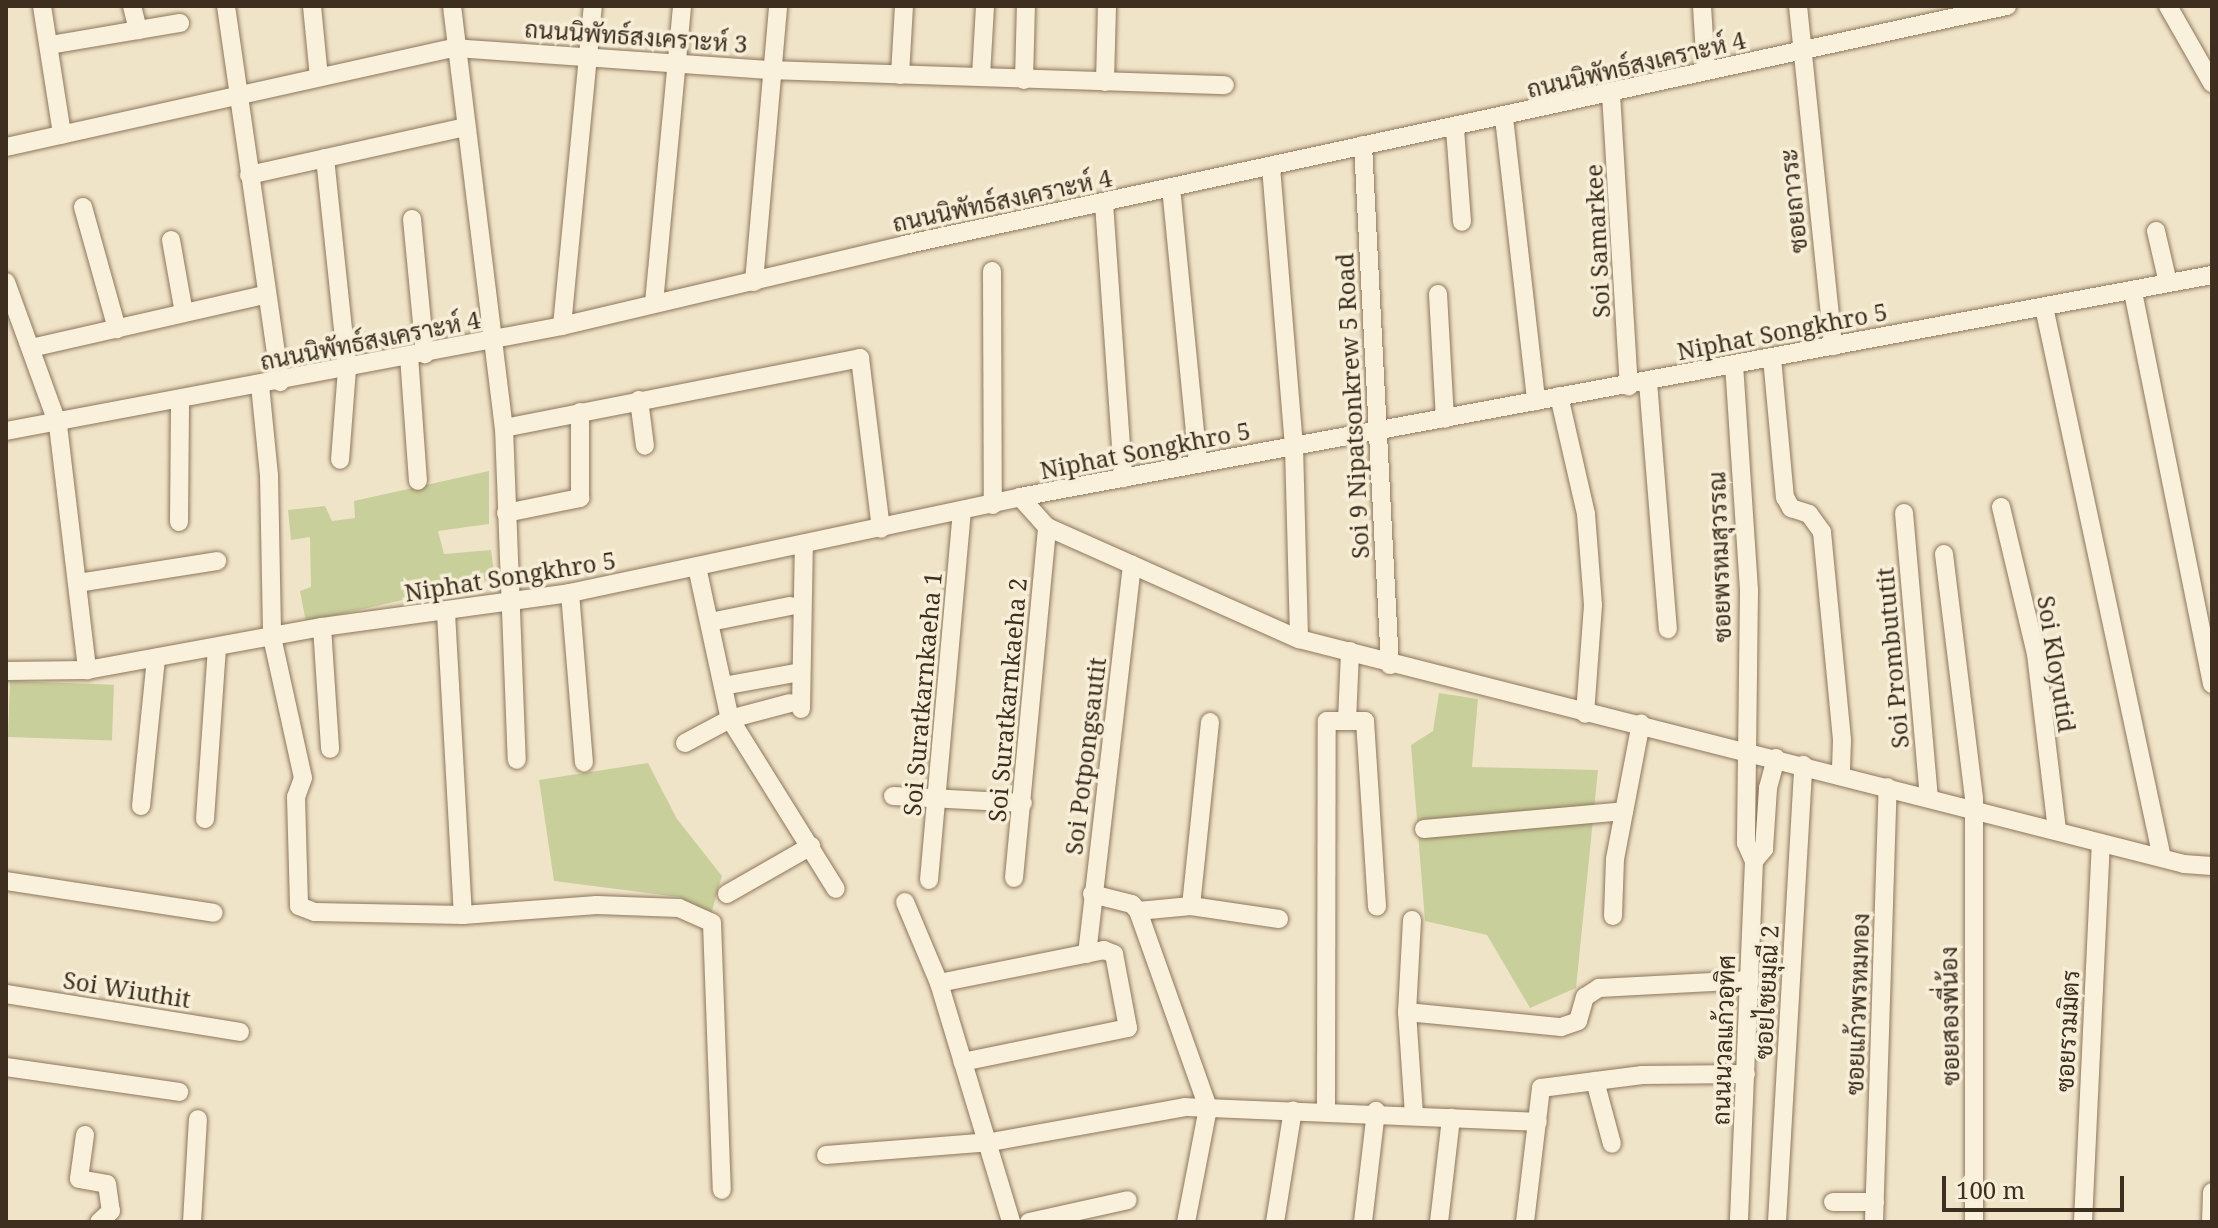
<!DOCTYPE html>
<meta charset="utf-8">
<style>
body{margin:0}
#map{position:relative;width:2218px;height:1228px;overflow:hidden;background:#f0e4c8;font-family:"Noto Serif",Sarabun,serif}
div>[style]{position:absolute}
.green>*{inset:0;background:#c9cf9b;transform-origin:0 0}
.roads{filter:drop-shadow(0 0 2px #8d765c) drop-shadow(0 0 2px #8d765c)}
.minor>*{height:18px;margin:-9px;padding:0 9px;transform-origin:9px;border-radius:9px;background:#faf1dc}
span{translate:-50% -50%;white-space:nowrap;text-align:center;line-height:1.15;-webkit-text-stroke:7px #f7eed8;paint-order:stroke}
.street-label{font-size:24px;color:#3d2e20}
.frame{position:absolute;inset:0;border:8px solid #3d2e20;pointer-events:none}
.scale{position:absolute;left:1942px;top:1176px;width:182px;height:36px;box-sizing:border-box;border:4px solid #3d2e20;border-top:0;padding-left:10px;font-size:24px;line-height:28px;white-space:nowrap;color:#3d2e20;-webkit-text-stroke:6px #f7eed8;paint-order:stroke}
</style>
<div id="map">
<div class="green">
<i style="clip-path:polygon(489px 471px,489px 524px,438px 531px,444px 554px,491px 550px,495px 579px,306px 622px,300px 591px,311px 587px,310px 537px,291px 540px,288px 510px,325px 506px,332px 521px,355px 518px,354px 501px)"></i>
<i style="left:10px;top:681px;width:104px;height:56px;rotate:2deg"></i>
<i style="clip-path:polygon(1439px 693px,1478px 699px,1472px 767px,1598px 770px,1576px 988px,1530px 1008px,1487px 935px,1425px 921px,1411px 745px,1433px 731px)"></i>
<i style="clip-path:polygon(648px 763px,677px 819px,722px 876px,711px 914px,679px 897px,554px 881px,539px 780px)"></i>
</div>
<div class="roads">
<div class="minor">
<i style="left:42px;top:6px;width:130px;rotate:81.1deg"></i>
<i style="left:132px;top:6px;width:25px;rotate:76deg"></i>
<i style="left:226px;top:6px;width:380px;rotate:81.8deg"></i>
<i style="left:312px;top:6px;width:71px;rotate:84.4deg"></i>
<i style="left:452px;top:6px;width:425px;rotate:83deg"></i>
<i style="left:504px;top:428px;width:332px;rotate:87.8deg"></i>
<i style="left:1702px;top:6px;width:65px;rotate:86.5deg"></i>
<i style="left:1798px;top:6px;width:342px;rotate:84.1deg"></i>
<i style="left:2168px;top:6px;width:89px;rotate:60.3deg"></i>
<i style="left:50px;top:45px;width:132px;rotate:-9.6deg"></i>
<i style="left:900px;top:75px;width:69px;rotate:-86.7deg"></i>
<i style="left:981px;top:76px;width:70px;rotate:-86.7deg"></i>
<i style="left:1024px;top:80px;width:74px;rotate:-88.5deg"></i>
<i style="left:1105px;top:82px;width:76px;rotate:-88.5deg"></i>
<i style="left:1611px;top:94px;width:293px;rotate:86.5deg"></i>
<i style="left:1504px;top:118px;width:285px;rotate:83.5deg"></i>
<i style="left:1455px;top:129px;width:93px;rotate:85.7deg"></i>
<i style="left:1363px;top:145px;width:521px;rotate:87.03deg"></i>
<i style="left:6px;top:147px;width:459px;rotate:-12.5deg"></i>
<i style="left:454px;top:48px;width:317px;rotate:4deg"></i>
<i style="left:770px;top:70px;width:455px;rotate:1.9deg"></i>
<i style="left:325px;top:158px;width:212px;rotate:84deg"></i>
<i style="left:347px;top:369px;width:91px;rotate:94.4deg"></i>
<i style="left:1271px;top:167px;width:280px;rotate:85.3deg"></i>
<i style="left:1294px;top:446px;width:193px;rotate:88.5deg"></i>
<i style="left:249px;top:175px;width:222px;rotate:-12.5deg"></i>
<i style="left:1171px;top:187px;width:278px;rotate:84.4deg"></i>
<i style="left:1104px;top:203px;width:276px;rotate:86deg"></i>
<i style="left:83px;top:207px;width:127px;rotate:74.4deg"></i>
<i style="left:412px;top:219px;width:136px;rotate:84.5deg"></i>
<i style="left:2156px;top:231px;width:53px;rotate:77deg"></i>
<i style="left:171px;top:240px;width:74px;rotate:79.9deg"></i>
<i style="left:992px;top:271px;width:234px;rotate:89.8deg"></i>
<i style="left:6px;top:282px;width:152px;rotate:70deg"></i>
<i style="left:58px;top:425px;width:247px;rotate:83.2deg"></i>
<i style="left:754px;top:282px;width:277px;rotate:-85deg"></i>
<i style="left:2133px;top:292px;width:400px;rotate:78.6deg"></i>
<i style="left:1438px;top:294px;width:125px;rotate:86.8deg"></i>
<i style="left:654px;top:303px;width:298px;rotate:-84.6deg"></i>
<i style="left:2044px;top:307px;width:563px;rotate:77.91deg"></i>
<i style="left:562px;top:326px;width:321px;rotate:-84.5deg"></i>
<i style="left:31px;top:348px;width:240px;rotate:-12.8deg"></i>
<i style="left:409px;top:356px;width:125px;rotate:85.9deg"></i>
<i style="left:1772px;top:358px;width:140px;rotate:84.7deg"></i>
<i style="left:1785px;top:497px;width:13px;rotate:61deg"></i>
<i style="left:1791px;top:508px;width:19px;rotate:18deg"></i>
<i style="left:1809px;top:514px;width:22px;rotate:54deg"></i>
<i style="left:1822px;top:532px;width:209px;rotate:84.5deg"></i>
<i style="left:1842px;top:740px;width:34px;rotate:92deg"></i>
<i style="left:1734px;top:364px;width:227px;rotate:86.2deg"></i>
<i style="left:1749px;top:591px;width:252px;rotate:90.7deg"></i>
<i style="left:1746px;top:843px;width:20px;rotate:66deg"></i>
<i style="left:1754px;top:861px;width:361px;rotate:92.4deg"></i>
<i style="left:1648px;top:382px;width:248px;rotate:85.4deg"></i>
<i style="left:260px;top:385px;width:90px;rotate:84.3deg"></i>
<i style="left:269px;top:475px;width:162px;rotate:88.9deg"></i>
<i style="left:272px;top:637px;width:144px;rotate:77.6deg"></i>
<i style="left:303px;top:778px;width:20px;rotate:110deg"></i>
<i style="left:296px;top:797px;width:109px;rotate:88.4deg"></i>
<i style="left:299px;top:906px;width:17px;rotate:21deg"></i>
<i style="left:315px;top:912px;width:148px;rotate:1.2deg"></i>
<i style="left:463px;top:915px;width:134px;rotate:-4.3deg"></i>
<i style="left:597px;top:905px;width:82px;rotate:2.1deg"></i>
<i style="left:679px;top:908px;width:36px;rotate:24deg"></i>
<i style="left:712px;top:923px;width:267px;rotate:87.9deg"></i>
<i style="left:1559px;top:396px;width:121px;rotate:77.1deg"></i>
<i style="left:1586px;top:514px;width:91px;rotate:85.6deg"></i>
<i style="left:1593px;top:605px;width:109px;rotate:94.2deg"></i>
<i style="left:639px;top:400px;width:46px;rotate:82.6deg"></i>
<i style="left:504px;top:428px;width:363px;rotate:-11.1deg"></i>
<i style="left:860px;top:358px;width:172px;rotate:83deg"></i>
<i style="left:6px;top:431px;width:566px;rotate:-10.69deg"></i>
<i style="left:562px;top:326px;width:351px;rotate:-13.3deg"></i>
<i style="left:904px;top:245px;width:1129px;rotate:-12.23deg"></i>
<i style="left:1020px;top:497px;width:40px;rotate:48deg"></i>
<i style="left:1047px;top:527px;width:276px;rotate:24deg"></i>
<i style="left:1299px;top:639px;width:913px;rotate:14.26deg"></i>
<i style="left:2184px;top:864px;width:28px;rotate:4deg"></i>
<i style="left:2001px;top:507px;width:151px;rotate:76.6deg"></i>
<i style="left:2036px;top:654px;width:178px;rotate:83.2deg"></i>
<i style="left:506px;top:513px;width:76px;rotate:-11.5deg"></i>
<i style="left:580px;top:498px;width:86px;rotate:-90deg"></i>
<i style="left:1904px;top:513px;width:286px;rotate:85deg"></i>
<i style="left:179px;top:522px;width:122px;rotate:-89.5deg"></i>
<i style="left:1944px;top:554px;width:247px;rotate:83deg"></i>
<i style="left:1974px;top:799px;width:423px;rotate:90deg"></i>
<i style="left:697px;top:567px;width:156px;rotate:77.8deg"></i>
<i style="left:730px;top:719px;width:200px;rotate:58.1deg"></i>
<i style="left:78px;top:583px;width:141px;rotate:-9deg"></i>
<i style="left:570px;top:593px;width:170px;rotate:85.3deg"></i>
<i style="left:446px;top:613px;width:302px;rotate:86.8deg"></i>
<i style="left:710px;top:622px;width:82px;rotate:-11.3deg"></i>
<i style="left:322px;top:627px;width:122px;rotate:86.2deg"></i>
<i style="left:6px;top:671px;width:81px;rotate:-0.7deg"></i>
<i style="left:87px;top:670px;width:239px;rotate:-10.4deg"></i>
<i style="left:322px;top:627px;width:250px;rotate:-7.8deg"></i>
<i style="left:570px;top:593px;width:460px;rotate:-12deg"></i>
<i style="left:1020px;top:497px;width:1212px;rotate:-10.55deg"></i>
<i style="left:723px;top:686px;width:79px;rotate:-10.2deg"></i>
<i style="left:801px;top:709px;width:165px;rotate:-89deg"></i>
<i style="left:1347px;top:721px;width:70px;rotate:-87.5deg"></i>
<i style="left:685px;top:743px;width:51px;rotate:-28.1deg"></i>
<i style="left:730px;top:719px;width:62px;rotate:-14.9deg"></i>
<i style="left:893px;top:796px;width:130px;rotate:3.1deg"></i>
<i style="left:141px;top:806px;width:149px;rotate:-84.2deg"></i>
<i style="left:205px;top:819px;width:172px;rotate:-86deg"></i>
<i style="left:1424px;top:829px;width:201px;rotate:-5.1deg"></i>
<i style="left:1754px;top:861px;width:16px;rotate:-50deg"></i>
<i style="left:1764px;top:849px;width:61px;rotate:-86.2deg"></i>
<i style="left:1768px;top:788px;width:31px;rotate:-75deg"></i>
<i style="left:1014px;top:878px;width:353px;rotate:-84.6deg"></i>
<i style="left:929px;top:880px;width:369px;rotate:-84.9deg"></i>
<i style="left:6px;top:881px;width:210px;rotate:8.7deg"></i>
<i style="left:727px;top:894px;width:97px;rotate:-29.7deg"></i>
<i style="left:1092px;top:894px;width:41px;rotate:14deg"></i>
<i style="left:1132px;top:904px;width:9px;rotate:49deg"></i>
<i style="left:1138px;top:911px;width:209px;rotate:70.4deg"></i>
<i style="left:1208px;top:1108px;width:116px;rotate:100.9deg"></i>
<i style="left:905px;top:902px;width:88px;rotate:67.2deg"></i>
<i style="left:939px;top:983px;width:250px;rotate:73.2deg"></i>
<i style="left:1191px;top:906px;width:89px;rotate:8.4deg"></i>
<i style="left:1138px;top:911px;width:53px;rotate:-5.4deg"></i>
<i style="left:1191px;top:906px;width:185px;rotate:-84.1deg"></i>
<i style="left:1613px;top:916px;width:57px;rotate:-88deg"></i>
<i style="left:1615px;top:859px;width:138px;rotate:-79.2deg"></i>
<i style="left:1412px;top:920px;width:92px;rotate:93.1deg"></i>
<i style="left:1407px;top:1012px;width:102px;rotate:86.1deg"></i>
<i style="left:1087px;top:954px;width:392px;rotate:-83.4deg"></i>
<i style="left:939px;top:983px;width:168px;rotate:-11.3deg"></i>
<i style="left:1104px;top:950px;width:11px;rotate:22deg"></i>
<i style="left:1114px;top:954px;width:75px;rotate:79.3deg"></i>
<i style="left:1128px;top:1028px;width:169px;rotate:168.4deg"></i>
<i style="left:6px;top:994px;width:237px;rotate:9.2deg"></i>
<i style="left:1407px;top:1012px;width:155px;rotate:5.6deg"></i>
<i style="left:1561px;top:1027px;width:18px;rotate:-19deg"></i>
<i style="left:1578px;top:1021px;width:25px;rotate:-74deg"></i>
<i style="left:1585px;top:997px;width:17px;rotate:-33deg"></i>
<i style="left:1599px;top:988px;width:151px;rotate:-3deg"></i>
<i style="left:6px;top:1067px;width:175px;rotate:8.2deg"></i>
<i style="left:1595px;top:1081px;width:65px;rotate:74.9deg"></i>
<i style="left:1326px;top:1111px;width:390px;rotate:-89.9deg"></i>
<i style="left:1327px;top:721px;width:38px"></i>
<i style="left:1365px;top:721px;width:186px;rotate:86.3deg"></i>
<i style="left:85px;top:1135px;width:44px;rotate:97.8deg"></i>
<i style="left:79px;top:1179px;width:28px;rotate:10deg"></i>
<i style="left:107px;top:1184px;width:27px;rotate:82deg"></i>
<i style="left:111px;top:1211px;width:16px;rotate:137deg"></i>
<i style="left:826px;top:1155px;width:166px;rotate:-4.5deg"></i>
<i style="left:991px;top:1142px;width:197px;rotate:-10.2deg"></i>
<i style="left:1185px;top:1107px;width:353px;rotate:2.4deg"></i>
<i style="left:1833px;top:1202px;width:42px"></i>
<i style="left:192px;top:1222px;width:103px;rotate:-86.7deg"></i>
<i style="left:1029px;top:1222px;width:101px;rotate:-12.5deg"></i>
<i style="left:1275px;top:1222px;width:113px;rotate:-80.9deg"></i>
<i style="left:1363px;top:1222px;width:112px;rotate:-83.3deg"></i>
<i style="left:1439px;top:1222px;width:105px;rotate:-83.4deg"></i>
<i style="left:1525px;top:1222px;width:135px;rotate:-83.2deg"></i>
<i style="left:1541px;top:1088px;width:102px;rotate:-7.3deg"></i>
<i style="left:1642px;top:1075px;width:104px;rotate:-0.6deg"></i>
<i style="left:1777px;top:1222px;width:458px;rotate:-86.7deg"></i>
<i style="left:1874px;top:1222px;width:435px;rotate:-88.2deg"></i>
<i style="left:2083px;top:1222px;width:379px;rotate:-87.3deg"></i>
<i style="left:2211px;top:1222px;width:30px;rotate:-88deg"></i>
</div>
</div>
<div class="street-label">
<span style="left:636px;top:36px;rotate:4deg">ถนนนิพัทธ์สงเคราะห์ 3</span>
<span style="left:1636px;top:64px;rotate:-13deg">ถนนนิพัทธ์สงเคราะห์ 4</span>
<span style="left:1002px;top:200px;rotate:-12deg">ถนนนิพัทธ์สงเคราะห์ 4</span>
<span style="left:1793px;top:201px;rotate:-96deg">ซอยถาวระ</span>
<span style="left:1597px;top:241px;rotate:-93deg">Soi Samarkee</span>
<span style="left:1782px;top:331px;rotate:-11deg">Niphat Songkhro 5</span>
<span style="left:370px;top:340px;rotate:-11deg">ถนนนิพัทธ์สงเคราะห์ 4</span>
<span style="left:1352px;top:406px;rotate:-93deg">Soi 9 Nipatsonkrew 5 Road</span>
<span style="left:1145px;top:450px;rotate:-11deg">Niphat Songkhro 5</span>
<span style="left:1719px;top:557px;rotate:-92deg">ซอยพรหมสุวรรณ</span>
<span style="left:510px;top:576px;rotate:-9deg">Niphat Songkhro 5</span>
<span style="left:1892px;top:658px;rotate:-95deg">Soi Prombututit</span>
<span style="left:2057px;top:664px;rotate:81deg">Soi Kloyutid</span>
<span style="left:922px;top:694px;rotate:-85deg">Soi Suratkarnkaeha 1</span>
<span style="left:1007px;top:700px;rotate:-85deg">Soi Suratkarnkaeha 2</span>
<span style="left:1085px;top:756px;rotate:-83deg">Soi Potpongsautit</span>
<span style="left:127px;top:989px;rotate:9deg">Soi Wiuthit</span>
<span style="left:1766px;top:992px;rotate:-87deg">ซอยไชยมุณี 2</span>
<span style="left:1857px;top:1004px;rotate:-88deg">ซอยแก้วพรหมทอง</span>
<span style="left:1949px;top:1016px;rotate:-91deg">ซอยสองพี่น้อง</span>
<span style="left:2067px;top:1031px;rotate:-87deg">ซอยรวมมิตร</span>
<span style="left:1723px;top:1040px;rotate:-88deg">ถนนนวลแก้วอุทิศ</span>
</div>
<div class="frame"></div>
<div class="scale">100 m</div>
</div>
